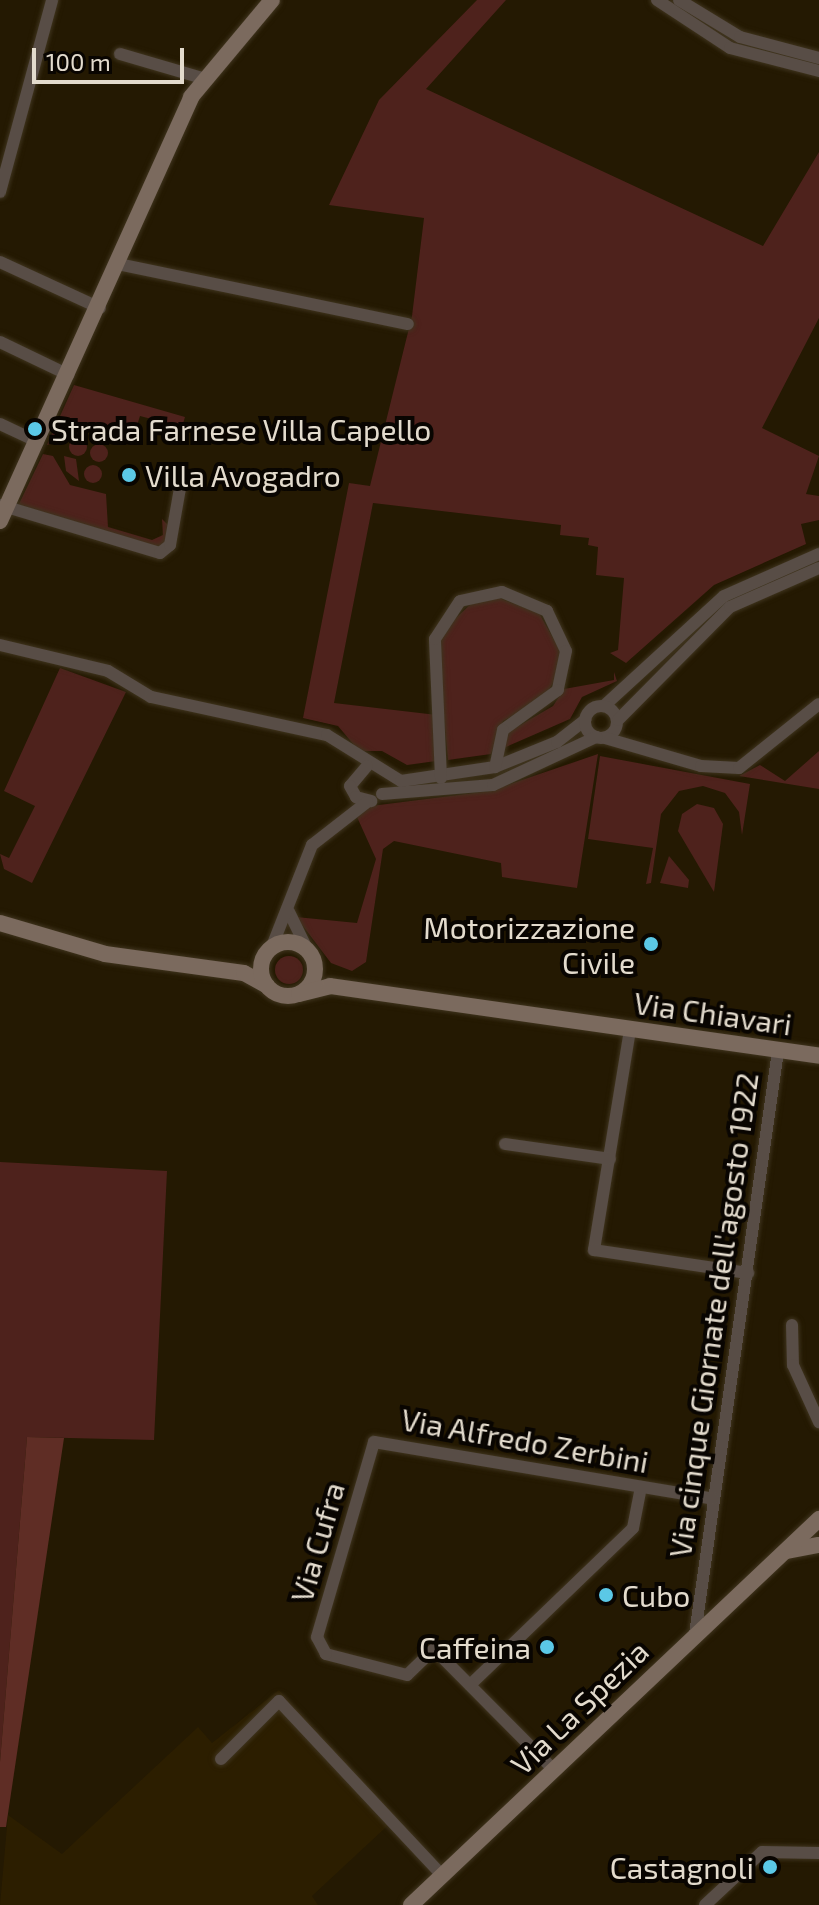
<!DOCTYPE html>
<style>
body{margin:0}
#map{position:relative;width:819px;height:1905px;overflow:hidden;background:#241902;font-family:"Exo 2",sans-serif}
div>[style]{position:absolute}
.built>*{inset:0;background:#2c1e00}
.green>*{inset:0;background:#4e221c}
.round{border-radius:50%}
.forest>*{inset:0;background:#5f2d25}
.roads{filter:drop-shadow(0 0 2px #3f341e) drop-shadow(0 0 2px #3f341e)}
.street>*{height:12px;margin:-6px;padding:0 6px;transform-origin:6px;border-radius:6px;background:#584d46}
.street>.ring{margin:-6px;padding:0;box-sizing:content-box;background:none;border:12px solid #584d46;border-radius:50%}
.secondary>*{height:16px;margin:-8px;padding:0 8px;transform-origin:8px;border-radius:8px;background:#7b6a5e}
.secondary>.ring{margin:-8px;padding:0;box-sizing:content-box;background:none;border:16px solid #7b6a5e;border-radius:50%}
.dots>*{width:22px;height:22px;translate:-50% -50%;box-sizing:border-box;border:4px solid #090501;border-radius:50%}
span{translate:-50% -50%;white-space:nowrap;text-align:center;line-height:1.15;-webkit-text-stroke:8px #090501;paint-order:stroke}
.poi-label{font-size:30px;color:#e3dbcd}
.left{translate:0 -50%;text-align:left}
.right{translate:-100% -50%;text-align:right}
.street-label{font-size:30px;color:#e3dbcd}
.scale{position:absolute;left:32px;top:48px;width:152px;height:36px;box-sizing:border-box;border:4px solid #e3dbcd;border-top:0;padding-left:10px;font-size:24px;line-height:28px;white-space:nowrap;color:#e3dbcd;-webkit-text-stroke:6px #090501;paint-order:stroke}
</style>
<div id="map">
<div class="built">
<i style="clip-path:polygon(279px 1690px,397px 1817px,312px 1896px,318px 1905px,0 1905px,8px 1815px,62px 1854px,198px 1727px,212px 1743px)"></i>
</div>
<div class="green">
<i style="clip-path:polygon(477px 0,506px 0,426px 89px,763px 246px,819px 152px,819px 318px,762px 428px,819px 456px,806px 494px,819px 496px,819px 520px,801px 524px,806px 544px,714px 585px,626px 663px,610px 653px,618px 650px,624px 578px,596px 575px,598px 547px,588px 545px,589px 538px,560px 535px,561px 525px,373px 503px,334px 703px,437px 715px,436px 761px,407px 765px,382px 751px,359px 751px,338px 726px,303px 718px,349px 483px,370px 486px,412px 316px,424px 218px,329px 205px,379px 100px)"></i>
<i style="clip-path:polygon(74px 385px,185px 417px,182px 427px,140px 416px,134px 435px,122px 442px,87px 431px,47px 445px)"></i>
<i class="round" style="left:69px;top:438px;width:18px;height:18px"></i>
<i class="round" style="left:90px;top:444px;width:18px;height:18px"></i>
<i style="clip-path:polygon(43px 454px,53px 456px,70px 485px,106px 494px,108px 527px,152px 540px,163px 535px,162px 519px,170px 527px,164px 549px,16px 510px)"></i>
<i style="clip-path:polygon(64px 456px,76px 459px,79px 481px,66px 471px)"></i>
<i class="round" style="left:84px;top:465px;width:18px;height:18px"></i>
<i style="clip-path:polygon(499px 598px,539px 613px,561px 652px,558px 675px,543px 699px,503px 721px,491px 754px,448px 760px,438px 655px,443px 630px,472px 603px)"></i>
<i style="clip-path:polygon(60px 668px,126px 692px,32px 883px,4px 869px,0 854px,9px 858px,35px 806px,4px 791px)"></i>
<i style="clip-path:polygon(614px 672px,617px 681px,582px 697px,570px 719px,499px 750px,510px 731px,553px 706px,564px 689px,614px 680px)"></i>
<i style="clip-path:polygon(819px 751px,819px 789px,739px 776px,760px 765px,785px 781px)"></i>
<i style="clip-path:polygon(598px 754px,577px 888px,502px 877px,501px 863px,394px 841px,383px 849px,366px 962px,352px 971px,331px 963px,296px 917px,357px 923px,376px 859px,357px 817px,363px 807px,490px 791px)"></i>
<i style="clip-path:polygon(600px 756px,750px 784px,742px 835px,739px 812px,725px 793px,703px 786px,679px 791px,661px 814px,651px 883px,646px 884px,653px 848px,588px 839px)"></i>
<i style="clip-path:polygon(697px 804px,714px 808px,723px 824px,714px 892px,678px 831px,682px 814px)"></i>
<i style="clip-path:polygon(669px 856px,689px 880px,688px 888px,660px 883px)"></i>
<i class="round" style="left:275px;top:956px;width:28px;height:28px"></i>
<i style="clip-path:polygon(0 1162px,167px 1171px,154px 1440px,27px 1437px,0 1762px)"></i>
</div>
<div class="forest">
<i style="clip-path:polygon(27px 1437px,64px 1438px,6px 1827px,0 1827px,0 1762px)"></i>
</div>
<div class="roads">
<div class="street">
<i style="left:657px;top:0;width:87px;rotate:33.3deg"></i>
<i style="left:730px;top:48px;width:92px;rotate:14.5deg"></i>
<i style="left:679px;top:0;width:71px;rotate:31.2deg"></i>
<i style="left:740px;top:37px;width:82px;rotate:14.9deg"></i>
<i style="left:120px;top:54px;width:85px;rotate:16.3deg"></i>
<i style="left:0;top:192px;width:199px;rotate:-74.8deg"></i>
<i style="left:0;top:262px;width:110px;rotate:24.7deg"></i>
<i style="left:118px;top:264px;width:296px;rotate:11.7deg"></i>
<i style="left:0;top:342px;width:76px;rotate:25.6deg"></i>
<i style="left:0;top:424px;width:42px;rotate:25.3deg"></i>
<i style="left:0;top:505px;width:167px;rotate:16.7deg"></i>
<i style="left:160px;top:553px;width:13px;rotate:-39deg"></i>
<i style="left:170px;top:545px;width:58px;rotate:-80deg"></i>
<i style="left:0;top:645px;width:111px;rotate:13.5deg"></i>
<i style="left:108px;top:671px;width:50px;rotate:31.2deg"></i>
<i style="left:151px;top:697px;width:180px;rotate:12.2deg"></i>
<i style="left:327px;top:735px;width:87px;rotate:31.9deg"></i>
<i style="left:401px;top:781px;width:95px;rotate:-8.5deg"></i>
<i style="left:495px;top:767px;width:67px;rotate:-22deg"></i>
<i style="left:557px;top:742px;width:36px;rotate:-38deg"></i>
<i style="left:605px;top:705px;width:161px;rotate:-42.5deg"></i>
<i style="left:724px;top:596px;width:104px;rotate:-23.9deg"></i>
<i class="ring" style="left:585px;top:706px;width:20px;height:20px"></i>
<i style="left:618px;top:720px;width:159px;rotate:-45.3deg"></i>
<i style="left:730px;top:607px;width:97px;rotate:-23.7deg"></i>
<i style="left:605px;top:738px;width:100px;rotate:16.3deg"></i>
<i style="left:701px;top:766px;width:38px;rotate:3deg"></i>
<i style="left:739px;top:768px;width:102px;rotate:-38.7deg"></i>
<i style="left:367px;top:766px;width:26px;rotate:130deg"></i>
<i style="left:350px;top:786px;width:13px;rotate:61deg"></i>
<i style="left:356px;top:797px;width:16px;rotate:15deg"></i>
<i style="left:441px;top:778px;width:139px;rotate:-92.5deg"></i>
<i style="left:435px;top:639px;width:45px;rotate:-56.7deg"></i>
<i style="left:460px;top:601px;width:43px;rotate:-12.1deg"></i>
<i style="left:502px;top:592px;width:49px;rotate:22.9deg"></i>
<i style="left:547px;top:611px;width:44px;rotate:64.6deg"></i>
<i style="left:566px;top:651px;width:40px;rotate:102deg"></i>
<i style="left:558px;top:690px;width:68px;rotate:144deg"></i>
<i style="left:503px;top:730px;width:38px;rotate:102deg"></i>
<i style="left:382px;top:794px;width:111px;rotate:-4.6deg"></i>
<i style="left:493px;top:785px;width:114px;rotate:-25deg"></i>
<i style="left:289px;top:912px;width:43px;rotate:64deg"></i>
<i style="left:271px;top:949px;width:112px;rotate:-68.5deg"></i>
<i style="left:312px;top:845px;width:70px;rotate:-38deg"></i>
<i style="left:630px;top:1030px;width:223px;rotate:99.3deg"></i>
<i style="left:594px;top:1250px;width:156px;rotate:8.5deg"></i>
<i style="left:505px;top:1144px;width:106px;rotate:8.1deg"></i>
<i style="left:792px;top:1325px;width:40px;rotate:88.6deg"></i>
<i style="left:793px;top:1365px;width:63px;rotate:65.5deg"></i>
<i style="left:695px;top:1634px;width:589px;rotate:-81.9deg"></i>
<i style="left:470px;top:1685px;width:226px;rotate:-43.9deg"></i>
<i style="left:633px;top:1528px;width:42px;rotate:-79deg"></i>
<i style="left:221px;top:1759px;width:82px;rotate:-45deg"></i>
<i style="left:279px;top:1701px;width:240px;rotate:46.9deg"></i>
<i style="left:554px;top:1770px;width:170px;rotate:-134.8deg"></i>
<i style="left:434px;top:1649px;width:37px;rotate:136deg"></i>
<i style="left:407px;top:1675px;width:84px;rotate:-165.5deg"></i>
<i style="left:326px;top:1654px;width:19px;rotate:-118deg"></i>
<i style="left:317px;top:1637px;width:203px;rotate:-73.7deg"></i>
<i style="left:374px;top:1442px;width:344px;rotate:9.5deg"></i>
<i style="left:705px;top:1905px;width:78px;rotate:-42.9deg"></i>
<i style="left:762px;top:1852px;width:57px;rotate:1deg"></i>
</div>
<div class="secondary">
<i style="left:0;top:521px;width:465px;rotate:-65.7deg"></i>
<i style="left:191px;top:97px;width:126px;rotate:-50.1deg"></i>
<i style="left:0;top:923px;width:109px;rotate:16.4deg"></i>
<i style="left:105px;top:954px;width:140px;rotate:7.8deg"></i>
<i style="left:244px;top:973px;width:26px;rotate:29deg"></i>
<i class="ring" style="left:261px;top:942px;width:38px;height:38px"></i>
<i style="left:299px;top:994px;width:32px;rotate:-14deg"></i>
<i style="left:330px;top:986px;width:494px;rotate:8.1deg"></i>
<i style="left:787px;top:1551px;width:32px;rotate:-11deg"></i>
<i style="left:411px;top:1905px;width:562px;rotate:-43.41deg"></i>
</div>
</div>
<div class="dots">
<i style="left:35px;top:429px;background:#5bc8e6"></i>
<i style="left:129px;top:475px;background:#5bc8e6"></i>
<i style="left:651px;top:944px;background:#5bc8e6"></i>
<i style="left:606px;top:1595px;background:#5bc8e6"></i>
<i style="left:547px;top:1647px;background:#5bc8e6"></i>
<i style="left:770px;top:1867px;background:#5bc8e6"></i>
</div>
<div class="poi-label">
<span class="left" style="left:51px;top:429px">Strada Farnese Villa Capello</span>
<span class="left" style="left:145px;top:475px">Villa Avogadro</span>
<span class="right" style="left:635px;top:944px">Motorizzazione<br>Civile</span>
<span class="left" style="left:622px;top:1595px">Cubo</span>
<span class="right" style="left:531px;top:1647px">Caffeina</span>
<span class="right" style="left:754px;top:1867px">Castagnoli</span>
</div>
<div class="street-label">
<span style="left:713px;top:1013px;rotate:8deg">Via Chiavari</span>
<span style="left:713px;top:1315px;rotate:-82deg">Via cinque Giornate dell'agosto 1922</span>
<span style="left:525px;top:1440px;rotate:10deg">Via Alfredo Zerbini</span>
<span style="left:317px;top:1542px;rotate:-74deg">Via Cufra</span>
<span style="left:579px;top:1707px;rotate:-44deg">Via La Spezia</span>
</div>
<div class="scale">100 m</div>
</div>
